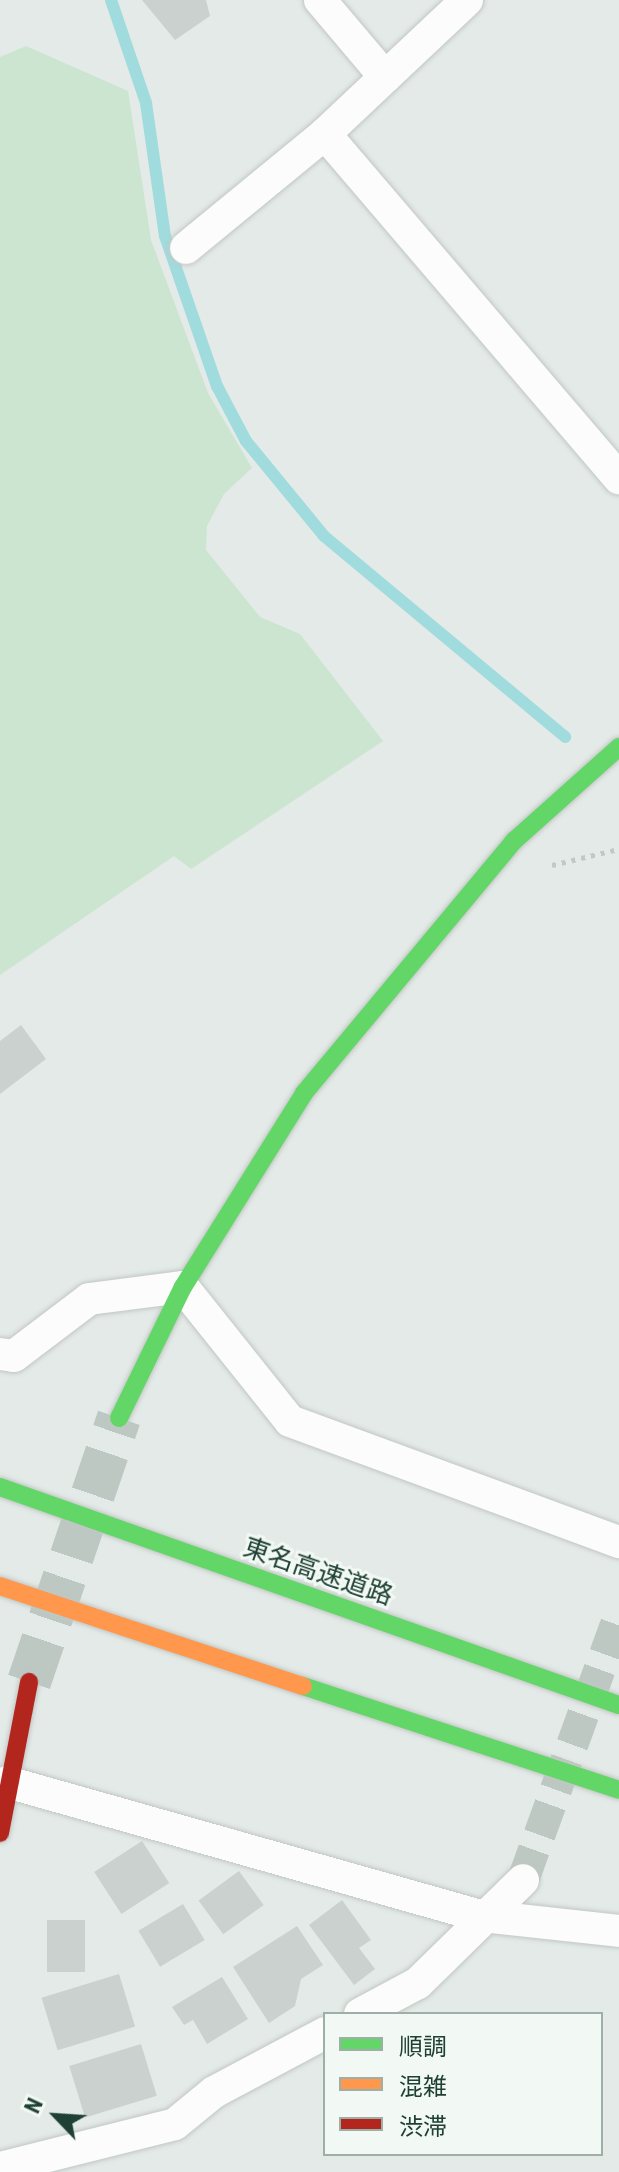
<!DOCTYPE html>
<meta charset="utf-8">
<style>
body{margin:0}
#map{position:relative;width:619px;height:2172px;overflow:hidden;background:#e4eae7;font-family:"Roboto Condensed","Noto Sans JP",sans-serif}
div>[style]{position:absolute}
.green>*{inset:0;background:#cbe5d0}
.stream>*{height:12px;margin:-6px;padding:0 6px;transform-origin:6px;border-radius:6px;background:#a0dbdd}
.building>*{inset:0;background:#cad1ce;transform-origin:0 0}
.street-tunnel>*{height:32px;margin-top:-16px;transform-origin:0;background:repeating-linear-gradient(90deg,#bdc8c3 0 32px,transparent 0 48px)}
.secondary-tunnel>*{height:44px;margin-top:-22px;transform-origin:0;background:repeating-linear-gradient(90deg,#bdc8c3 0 44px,transparent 0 66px)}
.path>*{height:5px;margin-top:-2.5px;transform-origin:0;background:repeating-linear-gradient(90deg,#c0cac5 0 4px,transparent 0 10px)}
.roads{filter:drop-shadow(0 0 2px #c1c7c4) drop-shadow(0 0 2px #c1c7c4)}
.street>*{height:32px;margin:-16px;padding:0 16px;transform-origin:16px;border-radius:16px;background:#fbfcfb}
.fast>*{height:18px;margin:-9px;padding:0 9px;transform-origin:9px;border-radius:9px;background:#63d668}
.slow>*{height:18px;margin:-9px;padding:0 9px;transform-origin:9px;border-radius:9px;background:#ff974d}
.jam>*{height:18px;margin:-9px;padding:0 9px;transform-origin:9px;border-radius:9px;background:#b3261e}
span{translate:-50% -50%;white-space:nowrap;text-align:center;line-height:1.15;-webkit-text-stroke:6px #f2f9f5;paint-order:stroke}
.street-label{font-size:26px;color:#1f4034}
.legend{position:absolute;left:323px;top:2012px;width:280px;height:144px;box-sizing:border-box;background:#f2f9f5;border:2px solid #9eafa8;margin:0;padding:10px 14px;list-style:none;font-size:24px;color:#1f4034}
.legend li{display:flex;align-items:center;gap:16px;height:40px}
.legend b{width:40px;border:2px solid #9eafa8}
.north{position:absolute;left:16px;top:2076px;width:80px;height:80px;-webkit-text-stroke:6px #f2f9f5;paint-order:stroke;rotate:295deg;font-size:22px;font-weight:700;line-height:32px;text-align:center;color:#1f4034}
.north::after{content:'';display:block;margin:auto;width:28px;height:36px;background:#1f4034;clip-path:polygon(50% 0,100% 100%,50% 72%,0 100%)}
</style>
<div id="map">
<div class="green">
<i style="clip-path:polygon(26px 46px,128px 91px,151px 240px,208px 393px,252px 468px,224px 494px,207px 526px,206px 550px,260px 617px,300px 634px,383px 741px,191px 869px,174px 856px,0 975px,0 57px)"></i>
</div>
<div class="stream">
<i style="left:111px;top:0;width:109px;rotate:71.2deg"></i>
<i style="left:146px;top:103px;width:134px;rotate:81.9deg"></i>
<i style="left:165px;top:236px;width:159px;rotate:70.9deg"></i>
<i style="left:217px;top:386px;width:62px;rotate:62.2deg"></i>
<i style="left:246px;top:441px;width:123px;rotate:50.6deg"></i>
<i style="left:324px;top:536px;width:314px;rotate:39.8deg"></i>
</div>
<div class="building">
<i style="clip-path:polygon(142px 0,206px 0,210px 16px,175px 40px)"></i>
<i style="clip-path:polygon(21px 1025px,46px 1059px,0 1094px,0 1041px)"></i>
<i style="left:142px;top:1841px;width:50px;height:57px;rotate:57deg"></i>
<i style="left:239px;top:1871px;width:42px;height:50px;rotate:54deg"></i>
<i style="clip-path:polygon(342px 1900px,371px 1940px,359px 1948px,375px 1969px,354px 1985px,309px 1925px)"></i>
<i style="left:183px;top:1904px;width:42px;height:52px;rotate:59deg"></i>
<i style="left:47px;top:1920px;width:38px;height:52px"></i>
<i style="clip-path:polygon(297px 1926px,323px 1965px,301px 1979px,295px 2006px,269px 2023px,233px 1967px)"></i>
<i style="left:119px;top:1974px;width:55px;height:81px;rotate:73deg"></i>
<i style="clip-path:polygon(222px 1977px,248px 2019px,207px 2044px,193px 2020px,184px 2025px,172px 2007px)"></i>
<i style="left:141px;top:2044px;width:54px;height:75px;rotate:73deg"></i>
</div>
<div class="street-tunnel">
<i style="left:523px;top:1880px;width:281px;rotate:-70deg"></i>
</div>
<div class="secondary-tunnel">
<i style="left:29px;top:1682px;width:279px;rotate:-71.2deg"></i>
</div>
<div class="path">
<i style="left:552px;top:865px;width:69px;rotate:-13.4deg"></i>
</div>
<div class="roads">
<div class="street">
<i style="left:320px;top:0;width:101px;rotate:49.8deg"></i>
<i style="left:467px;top:0;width:195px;rotate:136.7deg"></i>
<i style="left:325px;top:134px;width:453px;rotate:49.5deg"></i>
<i style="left:186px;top:248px;width:180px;rotate:-39.4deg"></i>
<i style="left:0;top:1354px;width:14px;rotate:8deg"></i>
<i style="left:14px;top:1356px;width:94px;rotate:-37.2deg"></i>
<i style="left:89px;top:1299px;width:95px;rotate:-7.3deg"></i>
<i style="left:183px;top:1287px;width:171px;rotate:51.4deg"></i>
<i style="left:290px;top:1421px;width:351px;rotate:20.2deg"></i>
<i style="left:7px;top:1782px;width:494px;rotate:15.8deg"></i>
<i style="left:482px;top:1916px;width:138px;rotate:6.2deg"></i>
<i style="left:360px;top:2014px;width:66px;rotate:-28.1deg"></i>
<i style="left:418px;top:1983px;width:147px;rotate:-44.4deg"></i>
<i style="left:0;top:2168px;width:180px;rotate:-14.1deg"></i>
<i style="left:175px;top:2124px;width:50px;rotate:-39.4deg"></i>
<i style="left:214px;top:2092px;width:126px;rotate:-28deg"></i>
</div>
<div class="fast">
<i style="left:119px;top:1418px;width:146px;rotate:-64deg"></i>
<i style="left:183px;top:1287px;width:229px;rotate:-58deg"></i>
<i style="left:304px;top:1093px;width:329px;rotate:-50.2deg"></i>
<i style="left:515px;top:840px;width:140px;rotate:-41.8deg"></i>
<i style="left:0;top:1487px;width:656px;rotate:19.4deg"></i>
<i style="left:303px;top:1686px;width:333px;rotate:18.2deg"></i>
</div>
<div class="slow">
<i style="left:0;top:1586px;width:319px;rotate:18.3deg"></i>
</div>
<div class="jam">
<i style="left:0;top:1833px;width:154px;rotate:-79.1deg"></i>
</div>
</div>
<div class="street-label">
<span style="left:318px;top:1572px;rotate:19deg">東名高速道路</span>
</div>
<ul class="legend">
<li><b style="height:10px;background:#63d668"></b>順調</li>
<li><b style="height:10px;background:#ff974d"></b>混雑</li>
<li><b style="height:10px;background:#b3261e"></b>渋滞</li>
</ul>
<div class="north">N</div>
</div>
